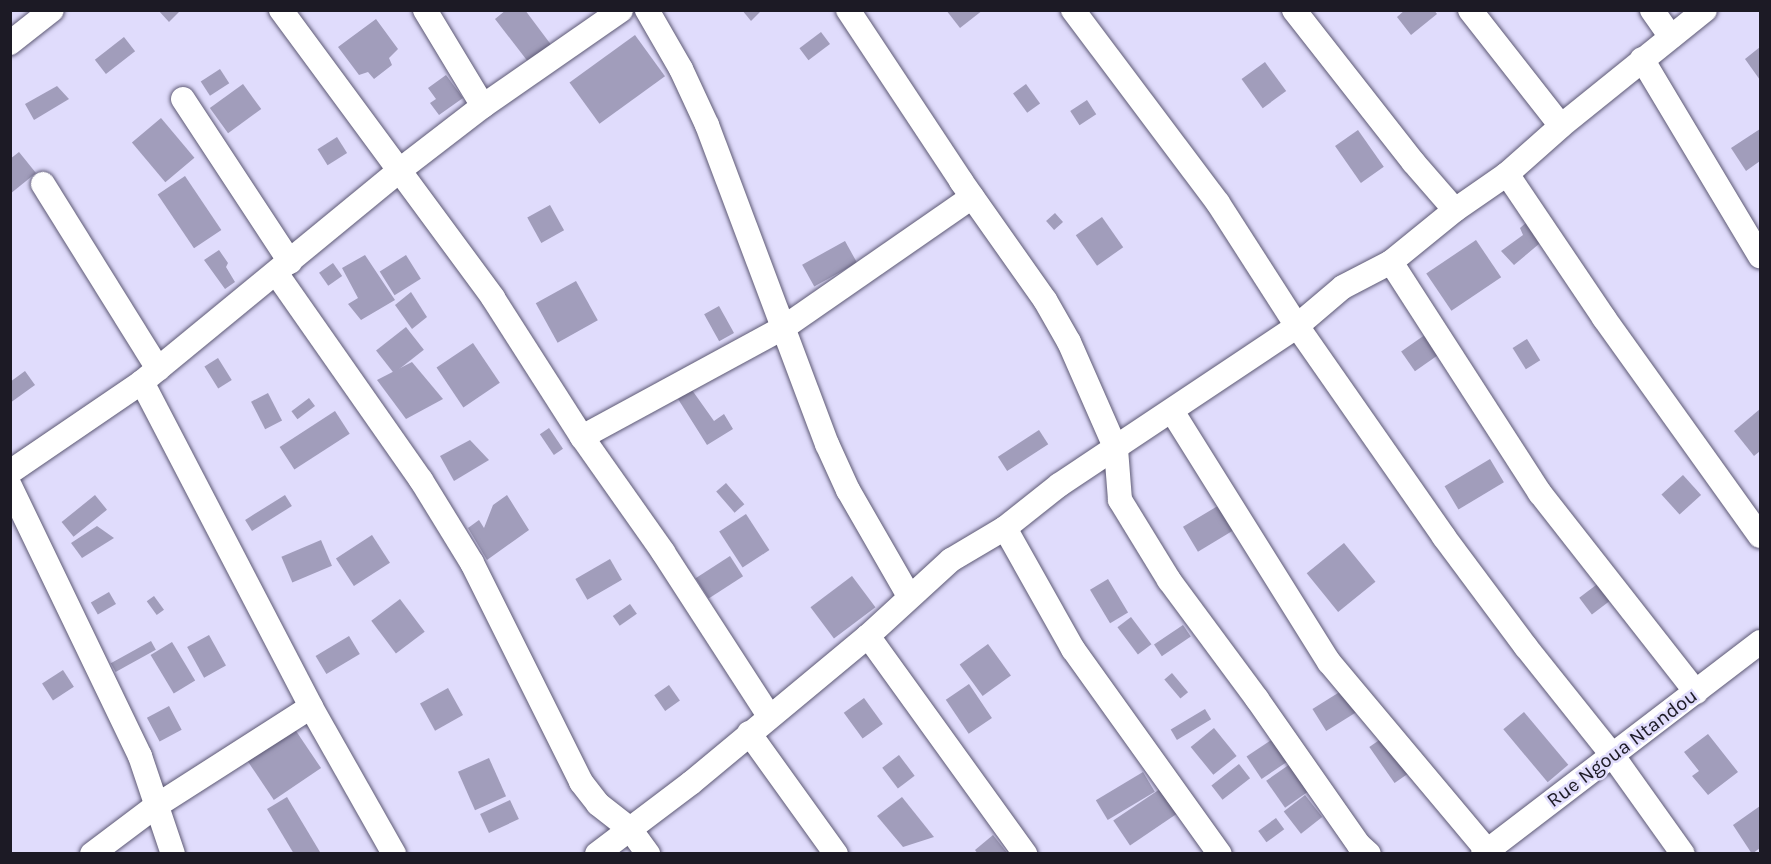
<!DOCTYPE html>
<style>
body{margin:0}
#map{position:relative;width:1771px;height:864px;overflow:hidden;background:#e0dcfc;font-family:Karla,sans-serif}
div>[style]{position:absolute}
[style*='--x']{left:calc(var(--x)*1px);top:calc(var(--y)*1px);width:calc(var(--w)*1px);rotate:calc(var(--a)*1deg)}
.building>*{inset:0;background:#a19dbb;transform-origin:0 0}
.roads{filter:drop-shadow(0 0 2px #5d5974) drop-shadow(0 0 2px #5d5974)}
.minor>*{height:24px;margin:-12px;padding:0 12px;transform-origin:12px;border-radius:12px;background:#fff}
span{translate:-50% -50%;white-space:nowrap;text-align:center;line-height:1.15;-webkit-text-stroke:5px #e0dcfc;paint-order:stroke}
.street-label{font-size:20px;color:#1c1a25}
.frame{position:absolute;inset:0;border:12px solid #1c1a25;pointer-events:none}
</style>
<div id="map">
<div class="building">
<div style="clip-path:polygon(158px 10px,181px 10px,169px 22px)"></div>
<div style="clip-path:polygon(506px 10px,525px 10px,552px 46px,529px 63px,495px 19px)"></div>
<div style="clip-path:polygon(742px 10px,762px 10px,751px 21px)"></div>
<div style="clip-path:polygon(946px 10px,983px 10px,960px 28px)"></div>
<div style="clip-path:polygon(1405px 10px,1434px 10px,1437px 14px,1411px 35px,1397px 17px)"></div>
<div style="clip-path:polygon(376px 19px,398px 49px,389px 58px,392px 65px,374px 79px,368px 72px,359px 75px,338px 47px)"></div>
<div style="left:821px;top:32px;width:15px;height:27px;rotate:53deg"></div>
<div style="left:635px;top:35px;width:51px;height:81px;rotate:54deg"></div>
<div style="left:124px;top:37px;width:18px;height:37px;rotate:52deg"></div>
<div style="clip-path:polygon(1760px 47px,1760px 80px,1745px 59px)"></div>
<div style="left:1265px;top:62px;width:36px;height:29px;rotate:54deg"></div>
<div style="left:220px;top:69px;width:17px;height:23px;rotate:57deg"></div>
<div style="clip-path:polygon(446px 75px,463px 98px,439px 115px,430px 103px,436px 99px,428px 88px)"></div>
<div style="left:243px;top:84px;width:31px;height:41px;rotate:54deg"></div>
<div style="left:1026px;top:84px;width:24px;height:16px;rotate:54deg"></div>
<div style="clip-path:polygon(57px 86px,69px 99px,34px 120px,25px 104px)"></div>
<div style="left:1087px;top:100px;width:17px;height:20px;rotate:57deg"></div>
<div style="left:161px;top:118px;width:52px;height:38px;rotate:50deg"></div>
<div style="clip-path:polygon(1760px 129px,1760px 161px,1746px 171px,1731px 148px)"></div>
<div style="left:1358px;top:130px;width:45px;height:28px;rotate:55deg"></div>
<div style="left:337px;top:137px;width:19px;height:23px;rotate:58deg"></div>
<div style="clip-path:polygon(19px 152px,36px 173px,10px 194px,10px 159px)"></div>
<div style="left:185px;top:176px;width:65px;height:33px;rotate:56deg"></div>
<div style="left:550px;top:205px;width:29px;height:26px;rotate:61deg"></div>
<div style="clip-path:polygon(1542px 209px,1558px 228px,1514px 265px,1501px 251px,1523px 235px,1520px 228px)"></div>
<div style="left:1055px;top:213px;width:12px;height:12px;rotate:48deg"></div>
<div style="left:1102px;top:217px;width:37px;height:32px;rotate:55deg"></div>
<div style="left:1476px;top:240px;width:45px;height:60px;rotate:56deg"></div>
<div style="left:845px;top:241px;width:25px;height:49px;rotate:61deg"></div>
<div style="clip-path:polygon(219px 250px,228px 263px,226px 267px,235px 282px,225px 289px,204px 260px)"></div>
<div style="clip-path:polygon(365px 255px,395px 300px,361px 320px,348px 304px,358px 298px,342px 268px)"></div>
<div style="left:406px;top:255px;width:28px;height:31px;rotate:58deg"></div>
<div style="left:333px;top:263px;width:16px;height:17px;rotate:55deg"></div>
<div style="left:576px;top:281px;width:45px;height:46px;rotate:61deg"></div>
<div style="clip-path:polygon(411px 292px,427px 317px,412px 329px,395px 305px)"></div>
<div style="left:719px;top:306px;width:31px;height:17px;rotate:61deg"></div>
<div style="left:406px;top:327px;width:29px;height:38px;rotate:52deg"></div>
<div style="left:1429px;top:332px;width:24px;height:34px;rotate:55deg"></div>
<div style="left:1527px;top:339px;width:25px;height:17px;rotate:58deg"></div>
<div style="left:473px;top:343px;width:48px;height:44px;rotate:56deg"></div>
<div style="left:218px;top:358px;width:26px;height:16px;rotate:58deg"></div>
<div style="clip-path:polygon(412px 362px,443px 399px,406px 419px,377px 380px)"></div>
<div style="clip-path:polygon(25px 371px,35px 385px,10px 403px,10px 382px)"></div>
<div style="clip-path:polygon(692px 390px,714px 421px,724px 414px,733px 429px,707px 445px,678px 399px)"></div>
<div style="left:268px;top:393px;width:31px;height:19px;rotate:63deg"></div>
<div style="left:309px;top:398px;width:10px;height:22px;rotate:53deg"></div>
<div style="clip-path:polygon(1760px 409px,1760px 451px,1754px 456px,1734px 431px)"></div>
<div style="left:335px;top:411px;width:27px;height:66px;rotate:57deg"></div>
<div style="left:549px;top:428px;width:25px;height:11px;rotate:56deg"></div>
<div style="left:1039px;top:430px;width:17px;height:49px;rotate:57deg"></div>
<div style="clip-path:polygon(470px 440px,489px 460px,454px 481px,440px 456px)"></div>
<div style="left:1490px;top:459px;width:27px;height:53px;rotate:59deg"></div>
<div style="left:1683px;top:475px;width:27px;height:29px;rotate:48deg"></div>
<div style="left:726px;top:483px;width:28px;height:13px;rotate:49deg"></div>
<div style="left:95px;top:495px;width:19px;height:43px;rotate:51deg"></div>
<div style="left:285px;top:495px;width:13px;height:47px;rotate:58deg"></div>
<div style="clip-path:polygon(507px 495px,529px 530px,487px 560px,468px 528px,479px 520px,484px 528px,493px 505px)"></div>
<div style="left:1231px;top:498px;width:29px;height:56px;rotate:59deg"></div>
<div style="left:746px;top:514px;width:43px;height:32px;rotate:57deg"></div>
<div style="clip-path:polygon(97px 526px,114px 538px,82px 558px,71px 543px)"></div>
<div style="left:372px;top:535px;width:33px;height:43px;rotate:57deg"></div>
<div style="left:321px;top:540px;width:28px;height:43px;rotate:67deg"></div>
<div style="left:1344px;top:543px;width:50px;height:48px;rotate:51deg"></div>
<div style="left:730px;top:556px;width:24px;height:41px;rotate:57deg"></div>
<div style="left:610px;top:559px;width:24px;height:40px;rotate:60deg"></div>
<div style="left:852px;top:576px;width:39px;height:52px;rotate:53deg"></div>
<div style="left:1108px;top:579px;width:39px;height:21px;rotate:59deg"></div>
<div style="left:1604px;top:579px;width:21px;height:31px;rotate:53deg"></div>
<div style="left:109px;top:592px;width:14px;height:21px;rotate:60deg"></div>
<div style="left:154px;top:596px;width:17px;height:9px;rotate:54deg"></div>
<div style="left:400px;top:599px;width:41px;height:36px;rotate:53deg"></div>
<div style="left:630px;top:604px;width:12px;height:21px;rotate:55deg"></div>
<div style="left:1131px;top:617px;width:34px;height:17px;rotate:53deg"></div>
<div style="left:1183px;top:625px;width:14px;height:35px;rotate:56deg"></div>
<div style="left:209px;top:635px;width:35px;height:25px;rotate:61deg"></div>
<div style="left:349px;top:636px;width:21px;height:39px;rotate:59deg"></div>
<div style="left:151px;top:641px;width:10px;height:46px;rotate:61deg"></div>
<div style="left:172px;top:642px;width:45px;height:25px;rotate:59deg"></div>
<div style="left:988px;top:644px;width:39px;height:35px;rotate:54deg"></div>
<div style="left:63px;top:670px;width:20px;height:25px;rotate:57deg"></div>
<div style="left:1172px;top:673px;width:25px;height:10px;rotate:50deg"></div>
<div style="left:1354px;top:683px;width:26px;height:49px;rotate:58deg"></div>
<div style="left:969px;top:684px;width:41px;height:28px;rotate:56deg"></div>
<div style="left:669px;top:685px;width:19px;height:18px;rotate:55deg"></div>
<div style="left:448px;top:688px;width:31px;height:32px;rotate:61deg"></div>
<div style="left:864px;top:698px;width:32px;height:25px;rotate:54deg"></div>
<div style="left:169px;top:706px;width:27px;height:25px;rotate:62deg"></div>
<div style="left:1205px;top:709px;width:12px;height:40px;rotate:59deg"></div>
<div style="left:1524px;top:712px;width:69px;height:27px;rotate:50deg"></div>
<div style="left:292px;top:725px;width:52px;height:57px;rotate:56deg"></div>
<div style="left:1398px;top:727px;width:44px;height:35px;rotate:55deg"></div>
<div style="left:1214px;top:728px;width:36px;height:30px;rotate:51deg"></div>
<div style="left:1283px;top:732px;width:27px;height:44px;rotate:56deg"></div>
<div style="clip-path:polygon(1708px 734px,1738px 772px,1708px 795px,1692px 776px,1699px 771px,1684px 752px)"></div>
<div style="left:899px;top:755px;width:26px;height:21px;rotate:53deg"></div>
<div style="left:1303px;top:755px;width:33px;height:45px;rotate:55deg"></div>
<div style="left:489px;top:758px;width:42px;height:34px;rotate:66deg"></div>
<div style="left:1239px;top:764px;width:18px;height:35px;rotate:52deg"></div>
<div style="left:1143px;top:772px;width:23px;height:55px;rotate:59deg"></div>
<div style="left:1163px;top:787px;width:30px;height:60px;rotate:56deg"></div>
<div style="left:1305px;top:795px;width:28px;height:27px;rotate:52deg"></div>
<div style="clip-path:polygon(287px 797px,320px 852px,318px 854px,294px 854px,267px 809px)"></div>
<div style="clip-path:polygon(902px 797px,934px 837px,903px 847px,877px 816px)"></div>
<div style="left:510px;top:800px;width:21px;height:33px;rotate:65deg"></div>
<div style="clip-path:polygon(1760px 806px,1760px 848px,1752px 854px,1733px 825px)"></div>
<div style="left:1276px;top:818px;width:14px;height:22px;rotate:54deg"></div>
<div style="clip-path:polygon(993px 835px,1008px 854px,978px 854px,975px 850px)"></div>
</div>
<div class="roads">
<div class="minor">
<div style="--x:281;--y:10;--w:358;--a:53.6"></div>
<div style="--x:493;--y:298;--w:165;--a:57.4"></div>
<div style="--x:582;--y:437;--w:141;--a:54.8"></div>
<div style="--x:663;--y:552;--w:195;--a:57.1"></div>
<div style="--x:425;--y:10;--w:112;--a:58.9"></div>
<div style="--x:647;--y:10;--w:68;--a:60"></div>
<div style="--x:681;--y:69;--w:62;--a:65.1"></div>
<div style="--x:707;--y:125;--w:341;--a:69.4"></div>
<div style="--x:827;--y:444;--w:51;--a:65.5"></div>
<div style="--x:848;--y:490;--w:122;--a:60.1"></div>
<div style="--x:848;--y:10;--w:205;--a:56.5"></div>
<div style="--x:961;--y:181;--w:146;--a:54.8"></div>
<div style="--x:1045;--y:300;--w:48;--a:60.3"></div>
<div style="--x:1069;--y:342;--w:117;--a:66.3"></div>
<div style="--x:1116;--y:449;--w:51;--a:85.5"></div>
<div style="--x:1120;--y:500;--w:94;--a:58.5"></div>
<div style="--x:1169;--y:580;--w:148;--a:53.5"></div>
<div style="--x:1257;--y:699;--w:178;--a:55.1"></div>
<div style="--x:1359;--y:845;--w:13;--a:42"></div>
<div style="--x:1073;--y:10;--w:241;--a:53.1"></div>
<div style="--x:1218;--y:203;--w:146;--a:57.3"></div>
<div style="--x:1297;--y:326;--w:257;--a:55.1"></div>
<div style="--x:1444;--y:537;--w:137;--a:53.3"></div>
<div style="--x:1526;--y:647;--w:139;--a:51.4"></div>
<div style="--x:1613;--y:756;--w:120;--a:54.5"></div>
<div style="--x:1294;--y:10;--w:194;--a:51.9"></div>
<div style="--x:1414;--y:163;--w:62;--a:48.9"></div>
<div style="--x:1470;--y:10;--w:147;--a:51.9"></div>
<div style="--x:1652;--y:10;--w:33;--a:55"></div>
<div style="--x:10;--y:43;--w:53;--a:-38.2"></div>
<div style="--x:1642;--y:59;--w:230;--a:59.1"></div>
<div style="--x:183;--y:99;--w:195;--a:56.7"></div>
<div style="--x:1507;--y:174;--w:174;--a:56"></div>
<div style="--x:1604;--y:318;--w:268;--a:54.4"></div>
<div style="--x:43;--y:184;--w:218;--a:58.1"></div>
<div style="--x:1391;--y:262;--w:275;--a:57.2"></div>
<div style="--x:1540;--y:493;--w:253;--a:51.9"></div>
<div style="--x:276;--y:273;--w:253;--a:55"></div>
<div style="--x:421;--y:480;--w:97;--a:58.4"></div>
<div style="--x:472;--y:563;--w:245;--a:63.5"></div>
<div style="--x:581;--y:782;--w:28;--a:52"></div>
<div style="--x:598;--y:804;--w:41;--a:38"></div>
<div style="--x:630;--y:829;--w:31;--a:54"></div>
<div style="--x:142;--y:382;--w:366;--a:62.5"></div>
<div style="--x:311;--y:707;--w:169;--a:60.5"></div>
<div style="--x:1172;--y:411;--w:296;--a:58"></div>
<div style="--x:1329;--y:662;--w:246;--a:50"></div>
<div style="--x:582;--y:437;--w:229;--a:-28.5"></div>
<div style="--x:783;--y:328;--w:230;--a:-34.7"></div>
<div style="--x:10;--y:472;--w:160;--a:-34.3"></div>
<div style="--x:142;--y:382;--w:334;--a:-39.4"></div>
<div style="--x:400;--y:170;--w:105;--a:-37.6"></div>
<div style="--x:483;--y:106;--w:168;--a:-34.8"></div>
<div style="--x:10;--y:486;--w:300;--a:64.3"></div>
<div style="--x:140;--y:756;--w:103;--a:71.4"></div>
<div style="--x:1005;--y:528;--w:139;--a:60.7"></div>
<div style="--x:1073;--y:649;--w:252;--a:54.4"></div>
<div style="--x:868;--y:636;--w:269;--a:54.2"></div>
<div style="--x:749;--y:733;--w:149;--a:54.3"></div>
<div style="--x:92;--y:854;--w:80;--a:-36.9"></div>
<div style="--x:156;--y:806;--w:184;--a:-32.6"></div>
<div style="--x:597;--y:854;--w:118;--a:-37.1"></div>
<div style="--x:691;--y:783;--w:230;--a:-39.7"></div>
<div style="--x:868;--y:636;--w:113;--a:-42.5"></div>
<div style="--x:951;--y:560;--w:63;--a:-30.7"></div>
<div style="--x:1005;--y:528;--w:69;--a:-38.5"></div>
<div style="--x:1059;--y:485;--w:286;--a:-33.7"></div>
<div style="--x:1297;--y:326;--w:60;--a:-40.3"></div>
<div style="--x:1343;--y:287;--w:54;--a:-27.5"></div>
<div style="--x:1391;--y:262;--w:82;--a:-39.1"></div>
<div style="--x:1455;--y:210;--w:63;--a:-34.7"></div>
<div style="--x:1507;--y:174;--w:72;--a:-41.6"></div>
<div style="--x:1561;--y:126;--w:185;--a:-38.9"></div>
<div style="--x:1483;--y:854;--w:349;--a:-37.4"></div>
</div>
</div>
<div class="street-label">
<span style="left:1622px;top:748px;rotate:-37deg">Rue Ngoua Ntandou</span>
</div>
<div class="frame"></div>
</div>
